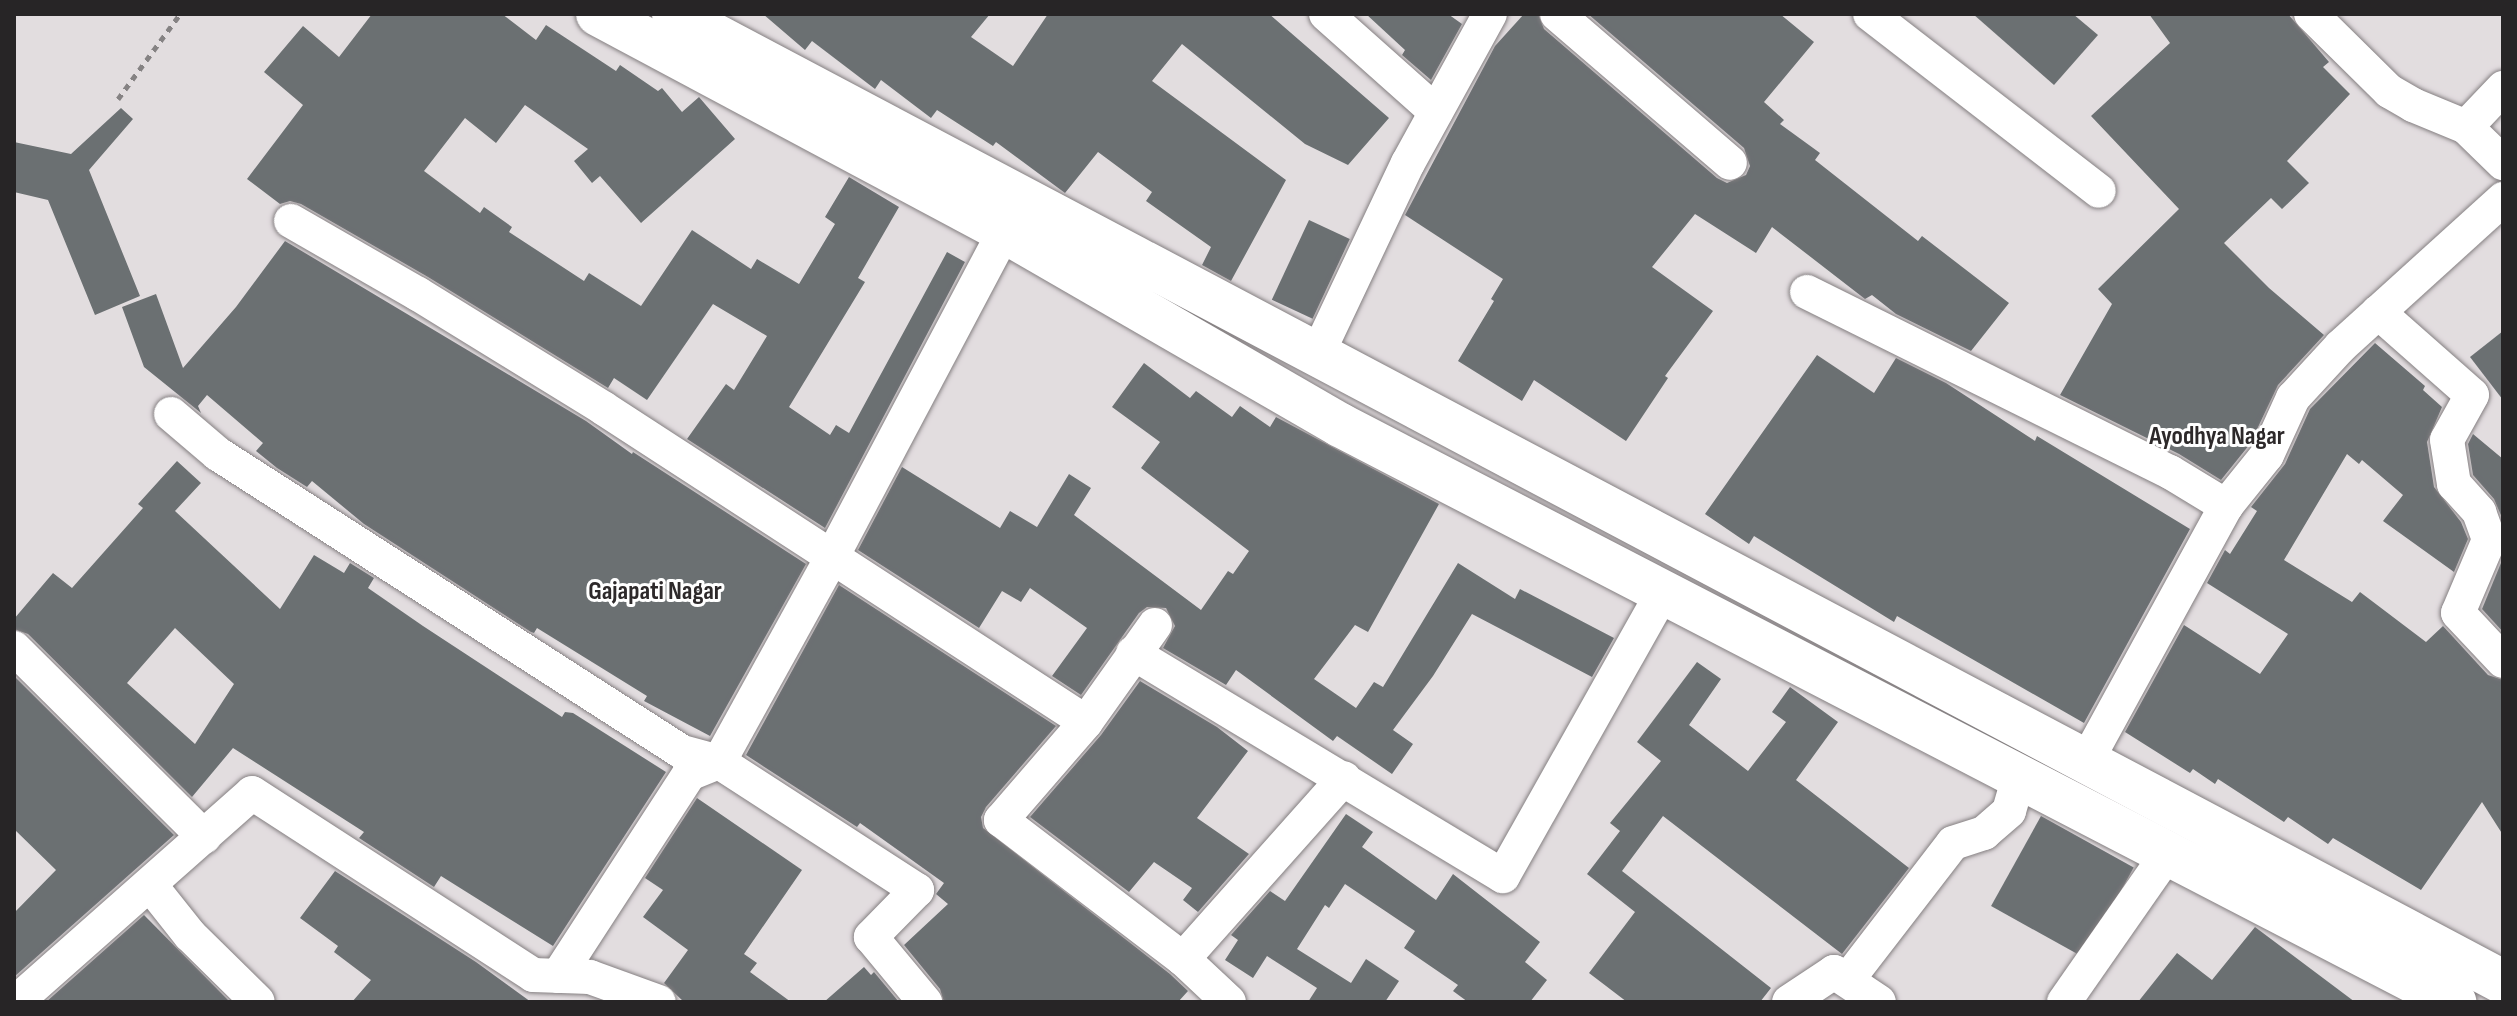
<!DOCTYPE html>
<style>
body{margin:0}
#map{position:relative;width:2517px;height:1016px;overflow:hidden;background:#e2dddf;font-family:"Sofia Sans Condensed",sans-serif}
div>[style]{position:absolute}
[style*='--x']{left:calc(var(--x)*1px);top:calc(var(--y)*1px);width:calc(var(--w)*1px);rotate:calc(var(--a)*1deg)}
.building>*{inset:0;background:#6b7072;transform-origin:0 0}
.path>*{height:5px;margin-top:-2.5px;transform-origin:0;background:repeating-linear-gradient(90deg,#858283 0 6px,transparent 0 12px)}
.roads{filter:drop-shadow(0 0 2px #847f81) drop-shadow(0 0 2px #847f81)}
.minor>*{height:34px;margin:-17px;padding:0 17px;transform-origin:17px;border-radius:17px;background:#fff}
.trunk>*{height:44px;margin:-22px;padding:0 22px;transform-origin:22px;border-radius:22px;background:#fff}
span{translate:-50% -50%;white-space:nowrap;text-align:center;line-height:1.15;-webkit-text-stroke:6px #fff;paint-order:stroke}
.neighbourhood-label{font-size:26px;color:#2d292a;font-weight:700}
.frame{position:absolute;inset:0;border:16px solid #272526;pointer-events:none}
</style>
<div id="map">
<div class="building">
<div style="clip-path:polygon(372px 14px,502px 14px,536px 40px,546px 25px,616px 71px,620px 65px,658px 91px,662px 88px,682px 112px,699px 97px,735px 139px,641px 223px,600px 176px,592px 183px,574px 161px,588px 149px,525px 105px,496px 143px,465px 118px,424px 171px,480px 213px,484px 207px,512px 227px,509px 232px,584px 281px,589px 273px,641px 306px,692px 230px,751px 269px,757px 259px,799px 284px,835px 224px,825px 217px,849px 177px,899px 207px,858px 278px,865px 282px,789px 407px,830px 435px,836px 425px,849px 433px,947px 252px,965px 262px,825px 528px,687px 439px,726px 384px,734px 390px,767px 336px,713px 304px,647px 400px,614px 378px,608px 388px,428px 277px,301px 204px,290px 201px,280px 204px,247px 179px,303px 105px,264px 72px,303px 26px,339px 57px)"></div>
<div style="clip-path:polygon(763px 14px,990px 14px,971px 37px,1013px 66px,1048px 14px,1269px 14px,1389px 118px,1348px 165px,1305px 144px,1182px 44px,1152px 81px,1286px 180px,1231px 281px,1202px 265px,1211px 247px,1146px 201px,1152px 192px,1098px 152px,1065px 193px,996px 142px,993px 146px,937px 110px,931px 118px,881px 80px,875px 89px,812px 41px,805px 50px)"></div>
<div style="clip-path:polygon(1366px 14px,1448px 14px,1462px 24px,1431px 80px,1402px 55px,1405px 50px)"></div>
<div style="clip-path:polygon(1524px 14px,1538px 14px,1544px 29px,1717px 178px,1727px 183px,1746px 175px,1750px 166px,1744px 148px,1588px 14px,1780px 14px,1814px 42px,1764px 102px,1784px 120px,1780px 124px,1820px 153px,1815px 160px,1918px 241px,1922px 236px,2009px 303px,1971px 351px,1896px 314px,1872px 295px,1865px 299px,1772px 227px,1756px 253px,1695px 214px,1652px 267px,1713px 311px,1665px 376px,1668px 378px,1626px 441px,1534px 380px,1522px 401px,1458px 361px,1494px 301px,1491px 299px,1503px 279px,1405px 215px,1495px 46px)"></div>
<div style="clip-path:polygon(1973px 14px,2073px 14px,2098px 35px,2054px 85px)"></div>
<div style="clip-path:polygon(2149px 14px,2288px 14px,2329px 62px,2323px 67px,2350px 94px,2287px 161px,2309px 183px,2282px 209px,2271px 198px,2224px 243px,2269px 288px,2324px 335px,2278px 385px,2250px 444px,2221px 480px,2179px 454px,2060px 395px,2112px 304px,2098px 289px,2179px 209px,2091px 116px,2170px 43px)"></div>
<div style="clip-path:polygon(121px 108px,133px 119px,89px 170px,140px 296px,95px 315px,48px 200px,14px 192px,14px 142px,71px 154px)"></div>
<div style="left:1309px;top:220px;width:45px;height:88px;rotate:25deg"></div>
<div style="clip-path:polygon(285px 241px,586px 421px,632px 454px,633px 452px,806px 564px,710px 736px,644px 701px,647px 696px,537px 628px,534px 633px,531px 632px,364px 524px,312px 481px,307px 487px,277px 468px,256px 451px,263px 443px,207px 395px,198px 406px,201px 413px,144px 367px,122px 307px,156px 294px,183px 368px,236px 307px)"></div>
<div style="clip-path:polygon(2503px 331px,2503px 400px,2470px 357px)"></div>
<div style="clip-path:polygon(2375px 343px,2425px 386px,2423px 390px,2442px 407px,2427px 442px,2434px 487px,2461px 522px,2468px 539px,2454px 572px,2383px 521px,2403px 495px,2362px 460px,2359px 464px,2347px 454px,2284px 560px,2352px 602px,2360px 592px,2426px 642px,2443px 626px,2488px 675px,2503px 680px,2503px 835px,2482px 802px,2421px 890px,2333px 838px,2328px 844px,2288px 817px,2284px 822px,2218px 779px,2215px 784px,2193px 769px,2190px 773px,2125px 732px,2184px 625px,2260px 674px,2288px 634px,2207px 583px,2225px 550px,2230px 554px,2257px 511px,2251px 507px,2285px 464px,2310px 409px)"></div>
<div style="clip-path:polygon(1817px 355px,1874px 393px,1896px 358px,1946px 383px,2035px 441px,2037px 436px,2190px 529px,2084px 723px,1897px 616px,1894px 622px,1754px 536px,1749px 544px,1705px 514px)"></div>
<div style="clip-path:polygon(1144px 363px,1190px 398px,1196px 391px,1232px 417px,1240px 406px,1270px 427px,1276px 417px,1439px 504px,1368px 632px,1355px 625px,1314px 679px,1356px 708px,1374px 682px,1383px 687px,1458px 563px,1515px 599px,1520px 589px,1614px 638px,1592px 677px,1472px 614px,1433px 676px,1393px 730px,1413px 744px,1392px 774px,1337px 736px,1333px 741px,1236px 670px,1226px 685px,1163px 648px,1175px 626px,1166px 608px,1147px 607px,1139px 613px,1081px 695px,1052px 676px,1087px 628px,1030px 588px,1021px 602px,1002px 591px,979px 628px,858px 550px,902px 467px,1000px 528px,1010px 511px,1037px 527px,1069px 474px,1091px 488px,1074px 515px,1201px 610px,1228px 571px,1233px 574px,1249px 551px,1141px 468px,1160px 442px,1112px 407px)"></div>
<div style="clip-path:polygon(2473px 434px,2503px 459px,2503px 520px,2494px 499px,2473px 475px,2468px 444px)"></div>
<div style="clip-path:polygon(evenodd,177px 461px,201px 483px,175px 511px,280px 609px,314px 555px,344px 573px,350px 563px,374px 578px,368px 588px,423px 626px,562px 717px,565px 712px,573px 713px,666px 772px,553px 946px,441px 876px,434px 887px,359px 838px,364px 832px,233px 748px,192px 797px,28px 634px,14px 629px,14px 619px,53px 573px,72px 588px,143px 508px,138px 504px,177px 461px,175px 628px,234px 684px,195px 744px,127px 683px,175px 628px)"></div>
<div style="clip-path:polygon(2503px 558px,2503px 632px,2482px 609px)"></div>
<div style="clip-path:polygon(839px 585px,1056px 726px,986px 807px,981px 817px,983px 828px,1170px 974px,1188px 991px,1178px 1002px,944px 1002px,940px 989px,904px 945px,948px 904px,936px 894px,944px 883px,860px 823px,857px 827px,746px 755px)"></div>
<div style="clip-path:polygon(1697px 662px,1721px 679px,1689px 725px,1748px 771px,1786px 722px,1772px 712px,1790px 687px,1838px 722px,1796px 780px,1909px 868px,1842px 954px,1663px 816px,1622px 871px,1771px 988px,1760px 1002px,1627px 1002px,1589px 973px,1635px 912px,1587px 874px,1620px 831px,1610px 823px,1661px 761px,1637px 742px)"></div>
<div style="clip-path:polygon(14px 676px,174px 835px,14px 977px,14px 913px,56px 870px,14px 829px)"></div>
<div style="clip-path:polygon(1140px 681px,1217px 727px,1248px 751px,1197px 818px,1249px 854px,1198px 912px,1183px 900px,1192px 888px,1154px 862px,1129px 892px,1030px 817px,1101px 735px)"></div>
<div style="clip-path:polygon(697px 798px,802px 870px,744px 954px,757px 963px,750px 972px,791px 1002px,684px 1002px,664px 983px,688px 950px,643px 917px,663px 890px,645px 878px)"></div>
<div style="clip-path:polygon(1346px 814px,1373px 832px,1362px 847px,1436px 900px,1453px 874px,1540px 942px,1525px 962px,1547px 980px,1530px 1002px,1468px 1002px,1453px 991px,1458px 985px,1404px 948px,1415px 931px,1345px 884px,1329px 908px,1325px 905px,1297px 949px,1351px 983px,1366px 959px,1399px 981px,1385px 1002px,1308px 1002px,1317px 988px,1267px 956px,1253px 978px,1225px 960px,1238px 940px,1231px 935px,1270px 891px,1285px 901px)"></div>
<div style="left:2041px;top:816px;width:106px;height:103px;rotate:29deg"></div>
<div style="clip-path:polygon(335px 871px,476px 962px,531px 1002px,352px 1002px,371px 980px,334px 952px,338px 946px,300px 918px)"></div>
<div style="clip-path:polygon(144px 915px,230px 1002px,46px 1002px)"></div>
<div style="clip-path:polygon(2255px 927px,2355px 1002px,2138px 1002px,2177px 953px,2212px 980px)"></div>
<div style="clip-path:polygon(864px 967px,871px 975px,874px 972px,899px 1002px,824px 1002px)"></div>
</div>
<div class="path">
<div style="--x:118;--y:99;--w:105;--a:-53.9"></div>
</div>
<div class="roads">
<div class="minor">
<div style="--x:1326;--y:14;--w:147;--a:41.7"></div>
<div style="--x:1557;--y:14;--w:228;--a:40.7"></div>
<div style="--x:1870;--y:14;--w:289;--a:37.7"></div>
<div style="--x:2311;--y:14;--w:110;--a:44.6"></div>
<div style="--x:2389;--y:91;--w:28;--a:30"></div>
<div style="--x:2413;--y:105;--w:57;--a:22.5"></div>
<div style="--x:2466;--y:127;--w:52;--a:44.2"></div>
<div style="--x:2466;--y:127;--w:54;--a:-46.5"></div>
<div style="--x:291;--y:221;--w:146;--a:29.9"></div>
<div style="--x:418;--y:294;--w:217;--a:31.6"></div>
<div style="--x:603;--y:408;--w:576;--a:33.03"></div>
<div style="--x:1086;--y:722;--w:119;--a:-54.6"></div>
<div style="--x:1807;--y:292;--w:405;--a:26.4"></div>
<div style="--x:2170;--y:472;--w:66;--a:31.3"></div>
<div style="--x:2378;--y:312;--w:125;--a:41.4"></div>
<div style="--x:2472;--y:395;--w:51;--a:119.1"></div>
<div style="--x:2447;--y:440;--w:45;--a:81"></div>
<div style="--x:2454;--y:484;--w:38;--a:48"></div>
<div style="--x:2479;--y:512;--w:30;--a:70"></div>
<div style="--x:2489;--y:540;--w:79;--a:113"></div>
<div style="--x:2458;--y:613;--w:66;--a:46.8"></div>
<div style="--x:1318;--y:353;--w:210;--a:-64.7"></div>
<div style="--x:1408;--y:163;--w:170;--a:-61.2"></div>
<div style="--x:171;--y:414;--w:62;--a:40.4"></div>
<div style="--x:218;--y:454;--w:551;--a:32.71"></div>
<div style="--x:682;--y:752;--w:38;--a:15"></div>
<div style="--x:719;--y:762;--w:236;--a:32.9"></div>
<div style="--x:917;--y:890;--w:66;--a:134.4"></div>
<div style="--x:871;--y:937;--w:85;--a:50.3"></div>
<div style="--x:14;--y:648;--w:268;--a:44.8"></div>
<div style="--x:1133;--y:653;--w:432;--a:31.1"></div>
<div style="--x:1503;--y:876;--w:326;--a:-60.6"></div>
<div style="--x:1086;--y:722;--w:130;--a:130.9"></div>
<div style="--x:1001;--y:820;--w:229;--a:37.4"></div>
<div style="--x:2086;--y:762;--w:292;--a:-61.3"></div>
<div style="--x:2226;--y:506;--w:65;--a:-51.2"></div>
<div style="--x:2267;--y:455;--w:63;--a:-65.5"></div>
<div style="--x:2293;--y:398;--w:71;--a:-47.3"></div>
<div style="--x:2341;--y:346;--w:219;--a:-42.2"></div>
<div style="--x:151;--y:886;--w:63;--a:51.5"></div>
<div style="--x:190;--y:935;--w:95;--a:44.6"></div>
<div style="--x:558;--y:976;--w:241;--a:-57"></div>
<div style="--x:689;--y:774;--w:32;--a:-22"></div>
<div style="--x:719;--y:762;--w:234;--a:-61.1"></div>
<div style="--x:832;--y:557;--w:394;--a:-62.1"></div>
<div style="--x:1849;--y:978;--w:170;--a:-52.4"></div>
<div style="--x:1953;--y:843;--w:33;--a:-18"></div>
<div style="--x:1984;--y:833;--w:33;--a:-41"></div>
<div style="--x:2009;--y:811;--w:36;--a:-74"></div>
<div style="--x:16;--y:1002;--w:315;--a:-41.5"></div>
<div style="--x:252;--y:793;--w:335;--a:32.9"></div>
<div style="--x:533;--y:975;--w:57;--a:2"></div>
<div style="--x:590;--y:977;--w:73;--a:19.9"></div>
<div style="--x:1229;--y:1002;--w:63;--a:-136.9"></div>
<div style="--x:1183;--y:959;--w:242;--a:-48.3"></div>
<div style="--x:1789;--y:1002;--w:54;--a:-33.7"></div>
<div style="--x:1834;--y:972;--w:54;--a:33.7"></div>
<div style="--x:2064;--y:1002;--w:182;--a:-55.1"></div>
</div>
<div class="trunk">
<div style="--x:598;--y:14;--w:460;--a:28.1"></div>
<div style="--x:1004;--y:231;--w:388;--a:30"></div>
<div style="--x:1340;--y:425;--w:1255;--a:27.38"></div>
<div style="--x:674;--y:14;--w:2069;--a:27.89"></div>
</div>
</div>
<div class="neighbourhood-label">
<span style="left:2217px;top:437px">Ayodhya Nagar</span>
<span style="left:655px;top:592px">Gajapati Nagar</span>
</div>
<div class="frame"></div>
</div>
